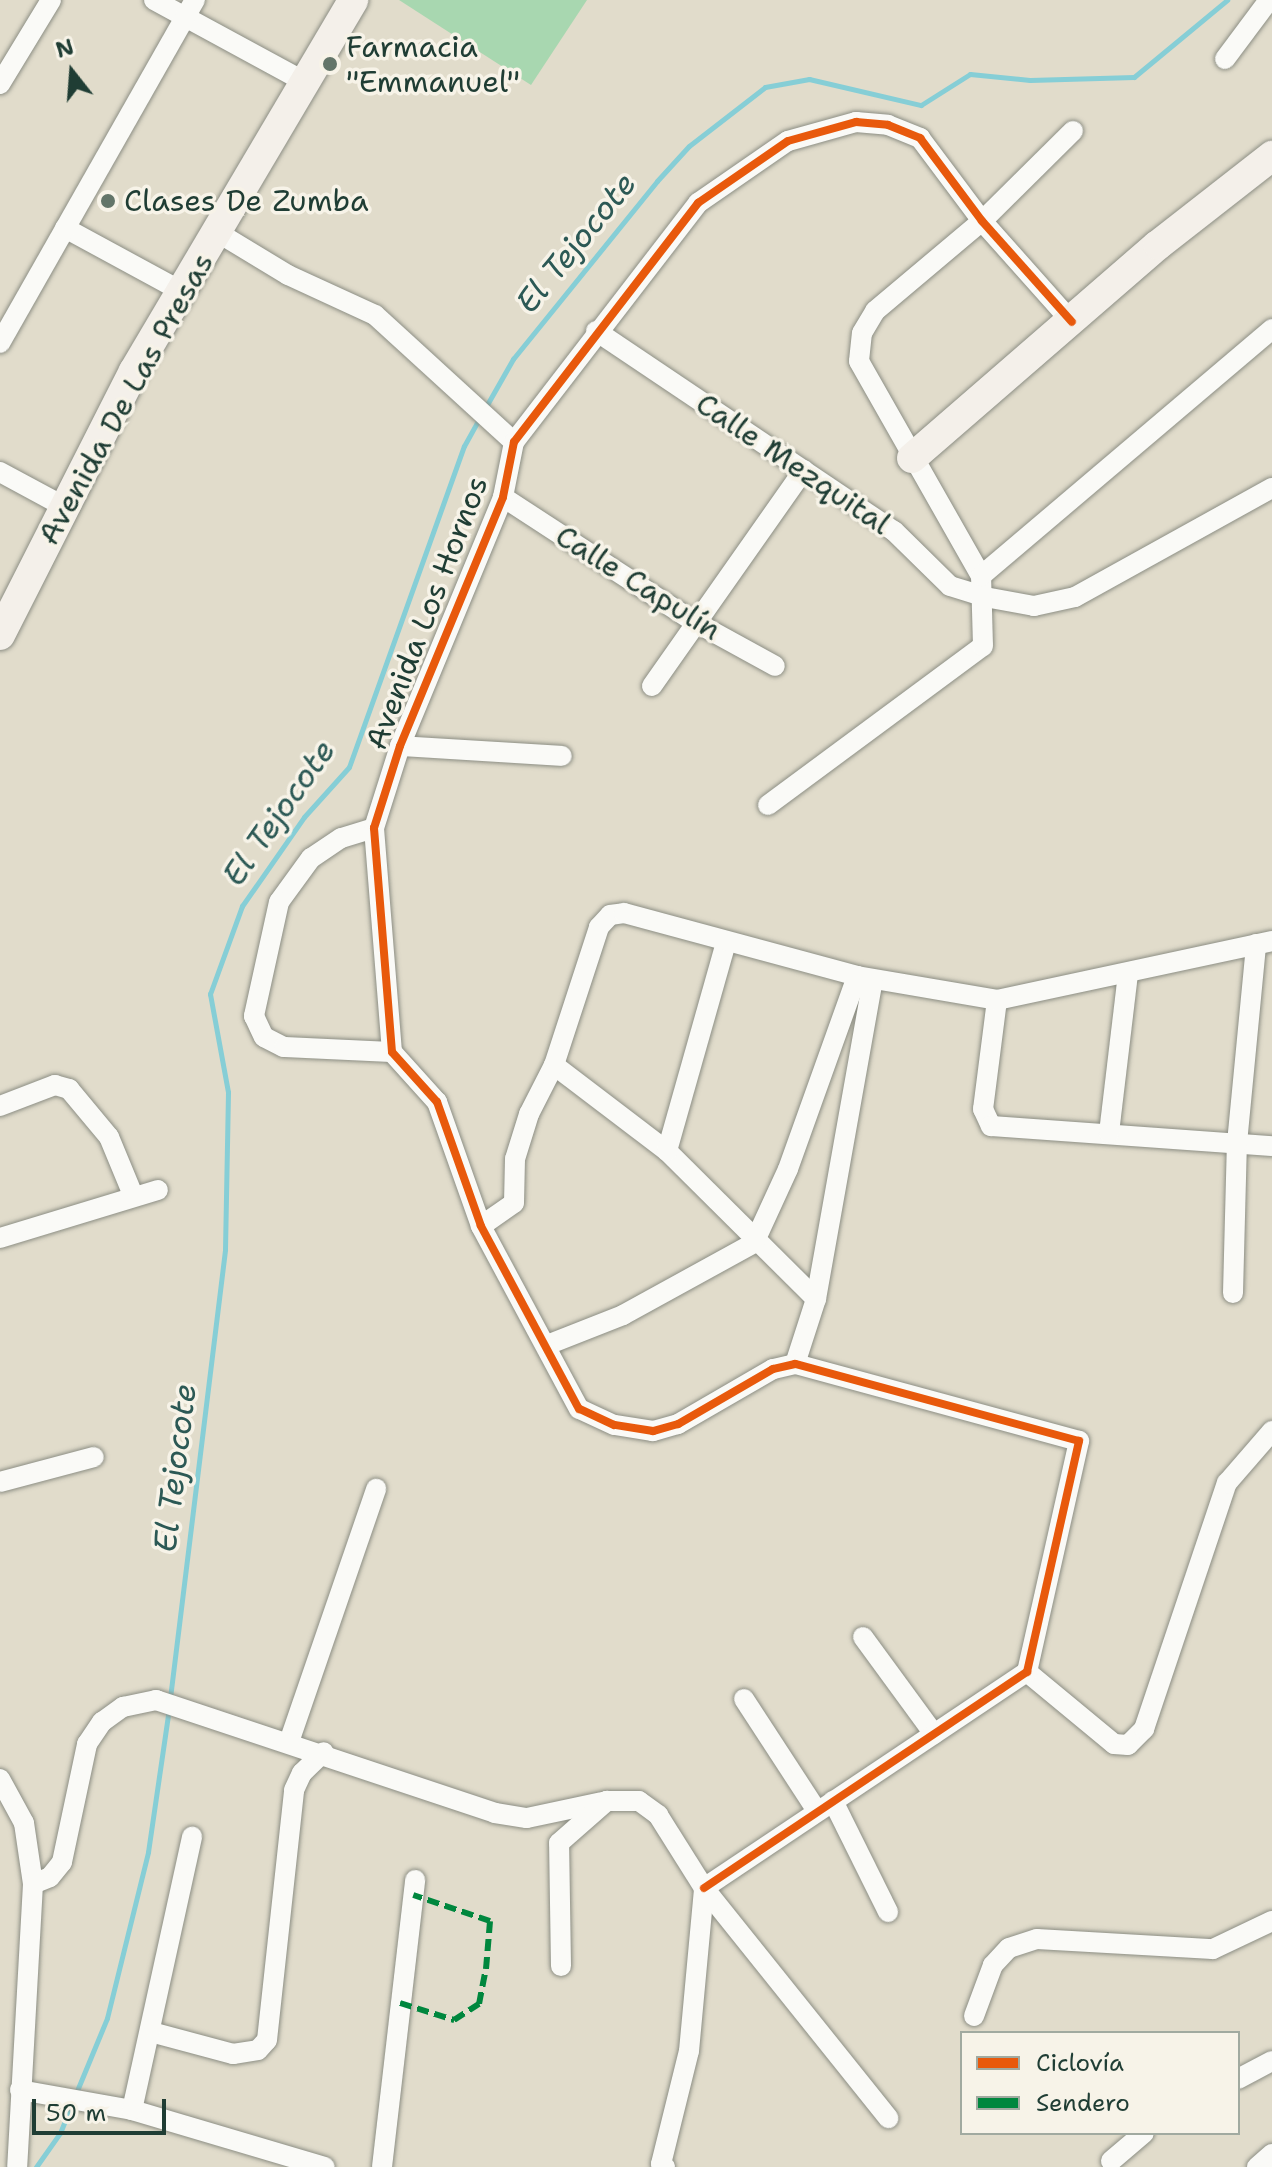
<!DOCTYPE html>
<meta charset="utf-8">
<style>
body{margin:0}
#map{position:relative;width:1272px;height:2167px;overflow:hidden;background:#e1dccb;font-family:"Shantell Sans",sans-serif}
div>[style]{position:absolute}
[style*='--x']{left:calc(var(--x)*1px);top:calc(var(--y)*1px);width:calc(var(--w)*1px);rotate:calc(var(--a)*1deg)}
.green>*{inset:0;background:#a8d7b0}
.stream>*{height:5px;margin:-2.5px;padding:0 2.5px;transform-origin:2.5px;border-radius:2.5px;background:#86ced6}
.roads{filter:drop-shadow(0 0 2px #8c8e84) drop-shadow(0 0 2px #8c8e84)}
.street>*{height:20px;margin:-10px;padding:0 10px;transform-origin:10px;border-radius:10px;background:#fafaf7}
.secondary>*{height:30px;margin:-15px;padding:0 15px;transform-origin:15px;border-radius:15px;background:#f4f0ea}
.quiet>*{height:6px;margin-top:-3px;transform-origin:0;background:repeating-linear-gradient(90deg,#00873e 0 12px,transparent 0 18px)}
.cycleway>*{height:8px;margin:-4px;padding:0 4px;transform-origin:4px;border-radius:4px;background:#e8590c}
.dots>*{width:22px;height:22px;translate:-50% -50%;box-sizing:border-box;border:4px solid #f7f3e8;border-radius:50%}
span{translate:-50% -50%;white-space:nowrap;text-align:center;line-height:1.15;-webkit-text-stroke:7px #f7f3e8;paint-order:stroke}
.poi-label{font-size:30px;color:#1f3d34}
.left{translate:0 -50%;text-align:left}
.street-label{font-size:30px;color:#1f3d34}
.water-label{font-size:32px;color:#2c5955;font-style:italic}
.legend{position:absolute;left:960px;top:2031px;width:280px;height:104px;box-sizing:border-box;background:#f7f3e8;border:2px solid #a1aaa0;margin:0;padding:10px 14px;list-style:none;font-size:24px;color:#1f3d34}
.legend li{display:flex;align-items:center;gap:16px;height:40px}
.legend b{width:40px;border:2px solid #a1aaa0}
.north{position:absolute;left:32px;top:32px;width:80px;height:80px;-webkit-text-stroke:6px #f7f3e8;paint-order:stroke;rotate:343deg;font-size:22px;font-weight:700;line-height:32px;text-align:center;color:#1f3d34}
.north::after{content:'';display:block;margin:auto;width:28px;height:36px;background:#1f3d34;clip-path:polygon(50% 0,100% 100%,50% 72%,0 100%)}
.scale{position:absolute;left:32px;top:2099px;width:134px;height:36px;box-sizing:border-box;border:4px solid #1f3d34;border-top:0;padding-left:10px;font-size:24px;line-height:28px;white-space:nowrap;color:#1f3d34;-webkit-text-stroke:6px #f7f3e8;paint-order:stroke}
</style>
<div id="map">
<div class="green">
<div style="clip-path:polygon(399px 0,587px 0,531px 85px)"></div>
</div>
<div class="stream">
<div style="--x:484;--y:410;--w:59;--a:-60.4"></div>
<div style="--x:513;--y:359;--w:229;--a:-51"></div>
<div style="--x:657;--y:181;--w:47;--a:-47.6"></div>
<div style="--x:689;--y:146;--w:96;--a:-37.8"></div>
<div style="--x:765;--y:87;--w:45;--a:-10.3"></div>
<div style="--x:809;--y:79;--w:115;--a:13.1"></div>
<div style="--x:921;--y:105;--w:58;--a:-32.3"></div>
<div style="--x:970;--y:74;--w:60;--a:5.7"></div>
<div style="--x:1030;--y:80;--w:104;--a:-1.7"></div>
<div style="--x:1134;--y:77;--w:121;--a:-39.6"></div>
<div style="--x:170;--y:1698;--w:452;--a:-83"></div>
<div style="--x:225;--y:1249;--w:157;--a:-88.9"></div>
<div style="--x:228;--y:1092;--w:100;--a:-100.4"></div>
<div style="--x:210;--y:994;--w:94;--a:-70"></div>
<div style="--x:242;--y:906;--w:108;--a:-55.1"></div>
<div style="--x:304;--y:817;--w:67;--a:-48"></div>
<div style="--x:349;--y:767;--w:341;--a:-70.3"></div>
<div style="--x:464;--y:446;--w:31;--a:-61"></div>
<div style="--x:76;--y:2093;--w:81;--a:-67.5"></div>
<div style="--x:107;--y:2018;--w:171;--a:-76.1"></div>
<div style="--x:148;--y:1852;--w:146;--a:-81.7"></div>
<div style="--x:36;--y:2167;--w:42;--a:-54.8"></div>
<div style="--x:60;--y:2133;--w:29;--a:-68"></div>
</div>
<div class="roads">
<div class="street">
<div style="--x:154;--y:0;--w:170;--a:28.5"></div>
<div style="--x:1225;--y:59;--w:74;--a:-53.3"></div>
<div style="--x:0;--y:84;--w:98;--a:-58.7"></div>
<div style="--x:65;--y:228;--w:132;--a:28.5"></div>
<div style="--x:217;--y:232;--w:83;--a:31.2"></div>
<div style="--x:288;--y:275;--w:96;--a:24.7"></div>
<div style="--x:375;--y:315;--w:188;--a:42.4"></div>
<div style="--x:596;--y:331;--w:359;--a:33.9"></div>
<div style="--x:894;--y:531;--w:78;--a:44.5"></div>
<div style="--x:950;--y:586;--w:37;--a:17"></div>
<div style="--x:985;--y:597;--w:50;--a:10.4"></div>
<div style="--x:1034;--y:606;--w:42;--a:-12.4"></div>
<div style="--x:1075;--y:597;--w:225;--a:-29"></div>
<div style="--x:0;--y:343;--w:395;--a:-60.4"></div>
<div style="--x:0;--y:472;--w:74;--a:28.3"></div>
<div style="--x:503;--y:497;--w:229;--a:33.1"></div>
<div style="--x:695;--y:622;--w:91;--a:28.8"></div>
<div style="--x:981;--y:576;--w:247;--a:-119.6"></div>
<div style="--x:859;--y:361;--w:28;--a:-84"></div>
<div style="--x:862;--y:333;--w:26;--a:-59"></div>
<div style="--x:875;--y:311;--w:140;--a:-40.1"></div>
<div style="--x:982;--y:221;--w:128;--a:-44.7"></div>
<div style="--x:652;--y:686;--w:264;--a:-54.9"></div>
<div style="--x:400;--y:746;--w:162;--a:3.5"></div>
<div style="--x:768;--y:805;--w:267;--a:-36.5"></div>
<div style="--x:983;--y:646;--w:70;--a:-91.6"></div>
<div style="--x:981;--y:576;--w:382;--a:-40.3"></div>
<div style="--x:374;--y:828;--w:34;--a:163"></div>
<div style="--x:341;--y:838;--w:36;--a:146"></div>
<div style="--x:311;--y:858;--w:54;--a:126"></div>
<div style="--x:279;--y:902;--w:117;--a:102.4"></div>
<div style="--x:254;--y:1016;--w:23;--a:65"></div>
<div style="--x:264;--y:1037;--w:22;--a:27"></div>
<div style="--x:284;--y:1047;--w:108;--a:2.7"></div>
<div style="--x:997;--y:1000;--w:110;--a:97.3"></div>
<div style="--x:983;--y:1109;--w:19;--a:65"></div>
<div style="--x:991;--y:1126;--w:282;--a:4.1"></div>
<div style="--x:554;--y:1065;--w:142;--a:37.3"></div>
<div style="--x:667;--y:1151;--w:210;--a:44.8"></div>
<div style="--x:0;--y:1106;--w:59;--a:-20.9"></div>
<div style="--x:55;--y:1085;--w:15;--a:16"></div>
<div style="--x:69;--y:1089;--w:62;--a:50.2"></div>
<div style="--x:109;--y:1137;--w:63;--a:67.5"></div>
<div style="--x:1109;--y:1133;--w:161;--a:-83.2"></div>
<div style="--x:667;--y:1151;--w:216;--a:-74.2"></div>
<div style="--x:481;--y:1226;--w:40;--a:-34.9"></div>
<div style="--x:514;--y:1203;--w:44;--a:-88.7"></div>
<div style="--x:515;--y:1159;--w:47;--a:-72.7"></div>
<div style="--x:529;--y:1114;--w:55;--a:-63"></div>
<div style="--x:554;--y:1065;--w:145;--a:-71.9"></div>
<div style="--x:599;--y:927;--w:16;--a:-47"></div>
<div style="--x:610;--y:915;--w:14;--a:-8"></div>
<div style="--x:624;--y:913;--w:241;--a:15.1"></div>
<div style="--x:857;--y:976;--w:142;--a:9.7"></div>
<div style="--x:997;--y:1000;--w:281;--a:-12.1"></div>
<div style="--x:0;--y:1238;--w:165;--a:-16.9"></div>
<div style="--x:1233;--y:1293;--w:150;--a:-88.5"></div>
<div style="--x:1237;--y:1143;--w:200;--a:-84.5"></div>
<div style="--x:547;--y:1345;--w:82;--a:-21.5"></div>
<div style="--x:623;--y:1315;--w:149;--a:-28.8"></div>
<div style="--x:754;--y:1243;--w:81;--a:-65.3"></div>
<div style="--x:788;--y:1169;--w:205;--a:-70.3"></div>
<div style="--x:795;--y:1364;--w:68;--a:-72.1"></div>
<div style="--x:816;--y:1299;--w:324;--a:-79.9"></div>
<div style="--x:0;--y:1482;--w:97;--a:-14.9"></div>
<div style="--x:863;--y:1637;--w:120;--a:53.8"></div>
<div style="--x:1027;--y:1672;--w:113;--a:39.6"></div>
<div style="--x:1114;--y:1744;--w:14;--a:4"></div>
<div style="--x:1128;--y:1745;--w:23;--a:-45"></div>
<div style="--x:1144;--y:1729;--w:260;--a:-71.4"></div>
<div style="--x:1227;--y:1483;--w:69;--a:-49.1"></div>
<div style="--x:744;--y:1699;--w:134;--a:56.9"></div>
<div style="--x:289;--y:1742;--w:268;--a:-71"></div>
<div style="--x:0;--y:1779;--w:50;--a:61.4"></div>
<div style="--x:24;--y:1823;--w:62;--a:81.6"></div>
<div style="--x:33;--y:1884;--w:283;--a:93.2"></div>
<div style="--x:833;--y:1801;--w:124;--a:63.6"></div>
<div style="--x:33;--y:1884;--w:18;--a:-22"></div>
<div style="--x:50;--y:1877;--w:19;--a:-51"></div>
<div style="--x:62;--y:1862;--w:121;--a:-78"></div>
<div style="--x:87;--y:1744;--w:27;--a:-56"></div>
<div style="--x:102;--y:1722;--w:26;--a:-36"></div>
<div style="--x:123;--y:1707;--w:34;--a:-12"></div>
<div style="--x:156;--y:1700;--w:357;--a:18.4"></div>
<div style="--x:495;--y:1813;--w:32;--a:9"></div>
<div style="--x:527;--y:1818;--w:82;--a:-12"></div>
<div style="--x:607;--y:1801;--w:32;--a:0"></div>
<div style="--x:639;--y:1801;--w:24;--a:36"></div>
<div style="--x:658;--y:1815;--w:86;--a:57.8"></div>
<div style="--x:704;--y:1888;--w:295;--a:51.3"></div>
<div style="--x:704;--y:1888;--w:389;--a:-33.8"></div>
<div style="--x:1027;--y:1672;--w:237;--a:-77.3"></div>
<div style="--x:1079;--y:1441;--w:294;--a:-164.8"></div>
<div style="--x:795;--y:1364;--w:23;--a:167"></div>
<div style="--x:773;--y:1369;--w:110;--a:149.9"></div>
<div style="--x:678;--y:1424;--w:26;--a:164"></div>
<div style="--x:653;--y:1431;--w:39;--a:-171"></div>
<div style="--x:614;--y:1425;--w:38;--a:-155"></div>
<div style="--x:579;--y:1409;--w:208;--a:-118.2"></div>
<div style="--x:481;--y:1226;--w:132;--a:-109.5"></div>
<div style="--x:437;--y:1102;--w:67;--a:-132"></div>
<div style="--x:392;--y:1052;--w:225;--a:-94.6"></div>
<div style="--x:374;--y:828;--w:86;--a:-72.4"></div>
<div style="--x:400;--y:746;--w:269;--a:-67.5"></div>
<div style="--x:503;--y:497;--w:56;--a:-78.7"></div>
<div style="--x:514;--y:442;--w:302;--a:-52.4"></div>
<div style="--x:698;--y:203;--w:109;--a:-34.6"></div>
<div style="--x:788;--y:141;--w:71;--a:-15.6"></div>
<div style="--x:856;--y:122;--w:32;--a:5"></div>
<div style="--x:888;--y:125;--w:35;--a:22"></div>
<div style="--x:920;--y:138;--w:104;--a:53.2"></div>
<div style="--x:982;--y:221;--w:135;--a:48.3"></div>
<div style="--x:561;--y:1966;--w:123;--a:-90.9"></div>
<div style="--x:559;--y:1843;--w:64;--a:-41.2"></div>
<div style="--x:974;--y:2016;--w:54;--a:-69.6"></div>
<div style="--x:993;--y:1965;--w:23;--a:-47"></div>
<div style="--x:1009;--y:1948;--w:29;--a:-18"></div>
<div style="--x:1037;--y:1939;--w:176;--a:3.3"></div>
<div style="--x:1213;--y:1949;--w:65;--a:-25.4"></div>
<div style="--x:151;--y:2032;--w:85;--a:15"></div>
<div style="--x:233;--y:2054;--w:25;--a:-9"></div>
<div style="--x:258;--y:2050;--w:13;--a:-48"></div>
<div style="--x:267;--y:2040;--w:251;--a:-83.8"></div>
<div style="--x:294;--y:1790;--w:19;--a:-65"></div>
<div style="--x:302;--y:1773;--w:30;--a:-44"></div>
<div style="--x:1238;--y:2079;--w:38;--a:-28"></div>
<div style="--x:20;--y:2090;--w:114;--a:10.1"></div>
<div style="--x:132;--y:2110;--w:201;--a:16.5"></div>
<div style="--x:132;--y:2110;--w:280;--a:-77.6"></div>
<div style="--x:1111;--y:2161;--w:43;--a:-40.3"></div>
<div style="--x:382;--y:2167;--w:289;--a:-83.4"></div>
<div style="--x:665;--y:2167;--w:5;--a:-143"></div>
<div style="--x:661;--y:2164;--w:116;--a:-76.1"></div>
<div style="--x:689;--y:2051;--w:164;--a:-84.7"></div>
<div style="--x:1257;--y:2167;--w:20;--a:-41"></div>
</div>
<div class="secondary">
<div style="--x:912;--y:458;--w:325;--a:-40.9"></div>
<div style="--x:1158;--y:245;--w:145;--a:-38"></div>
<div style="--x:0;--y:635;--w:296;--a:-63.1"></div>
<div style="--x:134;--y:371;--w:431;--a:-59.4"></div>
</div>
</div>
<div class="quiet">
<div style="--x:400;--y:2003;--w:57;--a:17.5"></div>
<div style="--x:454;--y:2020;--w:30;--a:-33"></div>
<div style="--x:479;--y:2004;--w:36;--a:-79"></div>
<div style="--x:486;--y:1969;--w:48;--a:-85.2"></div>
<div style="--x:490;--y:1921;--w:81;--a:-161.3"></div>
</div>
<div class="cycleway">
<div style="--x:704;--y:1888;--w:389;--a:-33.8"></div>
<div style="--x:1027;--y:1672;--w:237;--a:-77.3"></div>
<div style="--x:1079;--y:1441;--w:294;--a:-164.8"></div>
<div style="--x:795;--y:1364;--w:23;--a:167"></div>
<div style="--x:773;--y:1369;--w:110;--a:149.9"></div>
<div style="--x:678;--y:1424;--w:26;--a:164"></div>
<div style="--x:653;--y:1431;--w:39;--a:-171"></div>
<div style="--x:614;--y:1425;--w:38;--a:-155"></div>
<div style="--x:579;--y:1409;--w:208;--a:-118.2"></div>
<div style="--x:481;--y:1226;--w:132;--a:-109.5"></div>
<div style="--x:437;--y:1102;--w:67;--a:-132"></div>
<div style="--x:392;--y:1052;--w:225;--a:-94.6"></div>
<div style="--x:374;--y:828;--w:86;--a:-72.4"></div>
<div style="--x:400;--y:746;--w:269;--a:-67.5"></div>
<div style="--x:503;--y:497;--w:56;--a:-78.7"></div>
<div style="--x:514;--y:442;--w:302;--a:-52.4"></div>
<div style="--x:698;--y:203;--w:109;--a:-34.6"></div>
<div style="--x:788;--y:141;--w:71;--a:-15.6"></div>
<div style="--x:856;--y:122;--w:32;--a:5"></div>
<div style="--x:888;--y:125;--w:35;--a:22"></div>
<div style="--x:920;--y:138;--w:104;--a:53.2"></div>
<div style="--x:982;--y:221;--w:135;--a:48.3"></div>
</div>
<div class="dots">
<div style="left:330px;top:64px;background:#637569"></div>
<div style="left:108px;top:201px;background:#637569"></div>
</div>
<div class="poi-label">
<span class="left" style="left:346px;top:64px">Farmacia<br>"Emmanuel"</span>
<span class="left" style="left:124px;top:201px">Clases De Zumba</span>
</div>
<div class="street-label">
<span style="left:126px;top:399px;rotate:-61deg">Avenida De Las Presas</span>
<span style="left:793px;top:464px;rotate:34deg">Calle Mezquital</span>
<span style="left:638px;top:583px;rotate:32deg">Calle Capulín</span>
<span style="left:427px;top:613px;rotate:-69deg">Avenida Los Hornos</span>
</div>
<div class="water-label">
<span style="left:576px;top:243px;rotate:-51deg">El Tejocote</span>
<span style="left:279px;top:813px;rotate:-55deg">El Tejocote</span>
<span style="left:175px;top:1468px;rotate:-83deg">El Tejocote</span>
</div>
<ul class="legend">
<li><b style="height:10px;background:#e8590c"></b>Ciclovía</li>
<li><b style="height:10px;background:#00873e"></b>Sendero</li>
</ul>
<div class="north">N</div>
<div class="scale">50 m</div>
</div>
